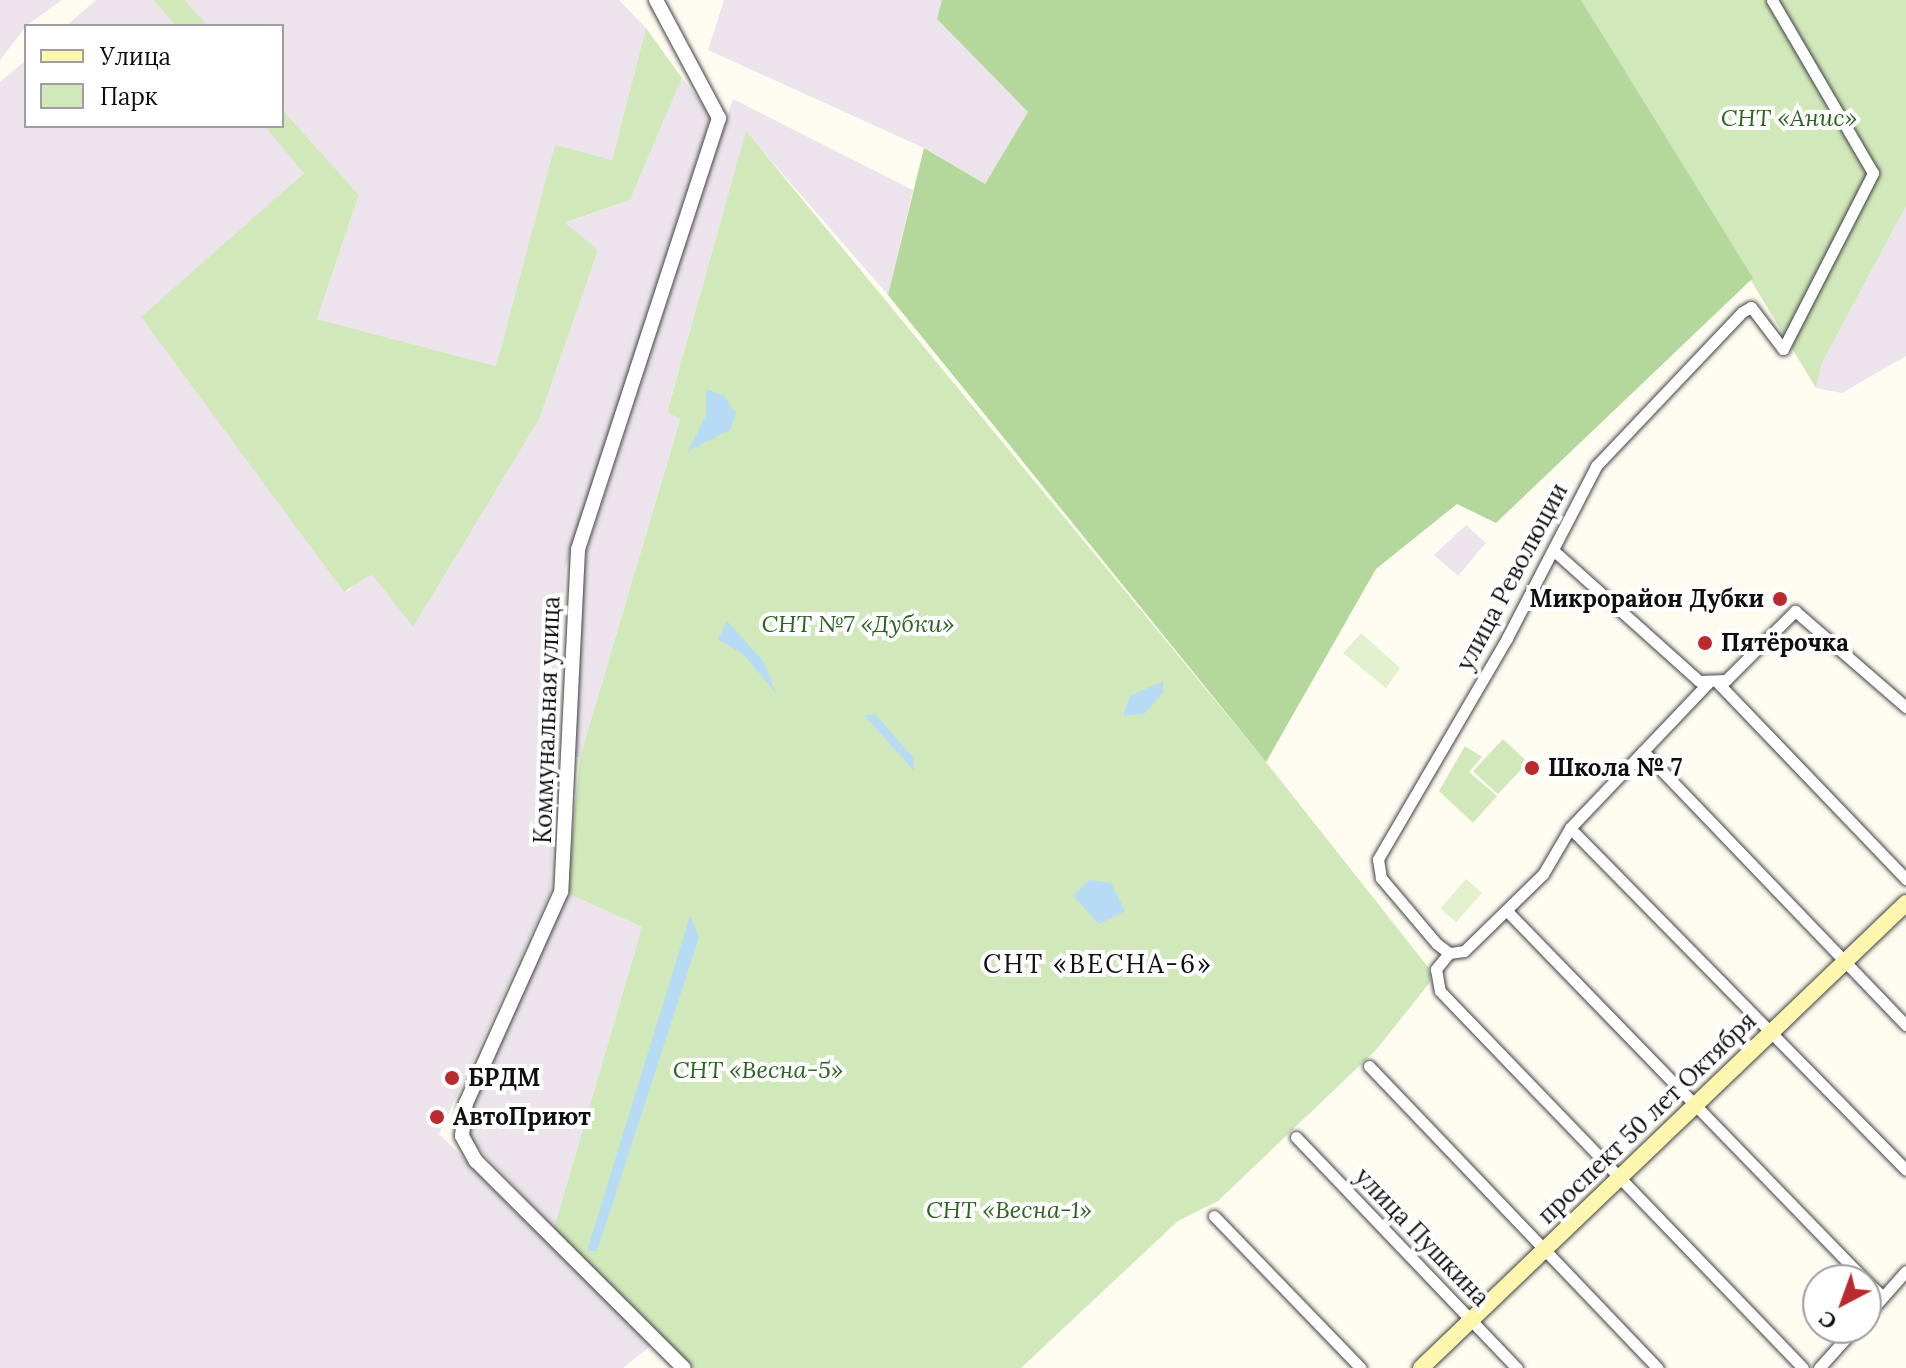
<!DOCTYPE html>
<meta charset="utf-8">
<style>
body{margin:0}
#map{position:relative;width:1906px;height:1368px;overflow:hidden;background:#fefcf1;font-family:Lora,serif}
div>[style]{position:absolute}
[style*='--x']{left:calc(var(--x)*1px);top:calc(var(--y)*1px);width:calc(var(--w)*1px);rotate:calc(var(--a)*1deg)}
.industrial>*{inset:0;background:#ece3ed}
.green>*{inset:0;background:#d1e8bb;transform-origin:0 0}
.forest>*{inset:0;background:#b4d89b}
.pitch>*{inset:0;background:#e2f0cd;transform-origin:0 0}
.water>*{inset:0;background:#b7dbf4}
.roads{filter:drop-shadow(0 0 2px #424242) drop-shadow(0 0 2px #424242)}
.minor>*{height:11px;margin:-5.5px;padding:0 5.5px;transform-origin:5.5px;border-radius:5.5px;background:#fff}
.tertiary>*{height:14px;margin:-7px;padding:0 7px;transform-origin:7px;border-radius:7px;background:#fff}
.secondary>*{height:16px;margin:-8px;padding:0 8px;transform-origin:8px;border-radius:8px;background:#fcf6ae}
.dots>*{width:22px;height:22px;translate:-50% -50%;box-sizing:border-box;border:4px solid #fff;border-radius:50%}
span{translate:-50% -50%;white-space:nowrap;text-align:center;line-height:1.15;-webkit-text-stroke:8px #fff;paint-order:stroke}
.park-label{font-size:24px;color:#2c6421;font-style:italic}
.street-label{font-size:24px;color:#0f0f0f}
.poi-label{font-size:24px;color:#0f0f0f;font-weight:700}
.right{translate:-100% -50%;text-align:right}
.left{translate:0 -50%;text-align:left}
.neighbourhood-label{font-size:26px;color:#0f0f0f;letter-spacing:2px}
.legend{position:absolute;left:24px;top:24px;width:260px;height:104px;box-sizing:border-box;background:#fff;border:2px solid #9f9f9f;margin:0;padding:10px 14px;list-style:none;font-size:24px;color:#0f0f0f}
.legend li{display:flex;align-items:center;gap:16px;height:40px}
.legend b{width:40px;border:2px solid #9f9f9f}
.north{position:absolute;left:1802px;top:1264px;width:80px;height:80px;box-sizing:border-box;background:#fff;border:2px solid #9f9f9f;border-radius:50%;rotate:221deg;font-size:22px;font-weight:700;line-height:32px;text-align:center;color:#0f0f0f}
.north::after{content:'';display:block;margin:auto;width:28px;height:36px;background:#ba2b2d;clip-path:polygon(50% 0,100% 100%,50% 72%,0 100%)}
</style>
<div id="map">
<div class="industrial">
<div style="clip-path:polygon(0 0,62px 0,26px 26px,0 60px)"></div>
<div style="clip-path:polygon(96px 0,153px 0,176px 26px,66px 26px)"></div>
<div style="clip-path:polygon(185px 0,619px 0,646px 28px,612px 160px,555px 146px,496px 366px,317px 319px,359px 195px,282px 109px,282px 26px,208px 26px)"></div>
<div style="clip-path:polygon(724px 0,942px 0,937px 19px,1028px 112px,985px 184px,924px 148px,708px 50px)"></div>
<div style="clip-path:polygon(26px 60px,26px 126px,264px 126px,305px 172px,142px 318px,347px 592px,540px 417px,598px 250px,564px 224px,630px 200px,682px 78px,711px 115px,565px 569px,550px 893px,439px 1134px,652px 1345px,623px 1368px,0 1368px,0 82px)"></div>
<div style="clip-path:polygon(733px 99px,913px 190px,888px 295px,746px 132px,667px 411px,680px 418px,580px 757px,569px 758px,577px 579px)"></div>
<div style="clip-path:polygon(1906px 206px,1906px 356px,1842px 393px,1816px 388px,1822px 363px)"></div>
<div style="clip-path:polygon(1466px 525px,1486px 543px,1458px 576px,1434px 555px)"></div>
<div style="clip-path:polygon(567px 893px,642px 927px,554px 1228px,468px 1137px,470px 1111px)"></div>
</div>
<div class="green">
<div style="clip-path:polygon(153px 0,185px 0,208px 26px,176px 26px)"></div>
<div style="clip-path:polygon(1581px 0,1906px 0,1906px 206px,1822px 363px,1816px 388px)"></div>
<div style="clip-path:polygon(646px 28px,682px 78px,630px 200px,565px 223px,598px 250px,540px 417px,413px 627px,372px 574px,344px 592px,141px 317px,304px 173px,264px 126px,282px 126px,282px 109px,359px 195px,317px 319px,496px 366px,555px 145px,612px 160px)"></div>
<div style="clip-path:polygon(746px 131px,1266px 762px,1428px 967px,1431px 981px,1376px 1050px,1218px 1201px,1178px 1221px,1021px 1368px,693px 1368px,554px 1228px,642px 927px,567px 893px,580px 757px,680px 419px,667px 412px)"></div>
<div style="left:1503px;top:739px;width:34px;height:44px;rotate:43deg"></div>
<div style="clip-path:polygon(1465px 746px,1482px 757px,1469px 772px,1497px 796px,1473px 823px,1439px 791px)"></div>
</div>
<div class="forest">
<div style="clip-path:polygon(942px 0,1581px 0,1753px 278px,1496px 523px,1457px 504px,1376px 569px,1266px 762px,888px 295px,924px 148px,985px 184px,1028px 112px,937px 19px)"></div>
</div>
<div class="pitch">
<div style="clip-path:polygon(1361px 633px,1400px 668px,1386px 688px,1343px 653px)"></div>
<div style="left:1466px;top:879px;width:21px;height:39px;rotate:41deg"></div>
</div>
<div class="water">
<div style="clip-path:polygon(706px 389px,723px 395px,736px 413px,730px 430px,688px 451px,706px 415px)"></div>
<div style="clip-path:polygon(727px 621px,764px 662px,776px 693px,743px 654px,718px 640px)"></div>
<div style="clip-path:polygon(1163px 681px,1163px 693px,1144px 714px,1123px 716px,1130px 696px)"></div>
<div style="clip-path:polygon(875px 714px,913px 757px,914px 771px,864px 715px)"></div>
<div style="clip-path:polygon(1089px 880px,1111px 883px,1125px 911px,1099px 924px,1073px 896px)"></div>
<div style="clip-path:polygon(690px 916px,699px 937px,597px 1251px,587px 1251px)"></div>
</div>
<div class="roads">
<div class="minor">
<div style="--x:1553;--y:550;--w:196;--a:41.9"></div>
<div style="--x:1699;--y:681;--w:27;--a:-2"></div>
<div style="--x:1726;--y:680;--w:98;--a:-45"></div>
<div style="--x:1795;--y:611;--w:147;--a:40.9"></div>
<div style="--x:1708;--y:683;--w:200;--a:133.6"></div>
<div style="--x:1570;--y:828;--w:53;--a:120.4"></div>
<div style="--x:1543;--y:874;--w:110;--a:135.7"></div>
<div style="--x:1464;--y:951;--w:15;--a:172"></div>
<div style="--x:1449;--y:953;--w:15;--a:-143"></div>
<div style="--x:1437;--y:944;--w:87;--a:-130.3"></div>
<div style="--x:1381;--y:878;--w:19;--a:-99"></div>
<div style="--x:1378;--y:859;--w:256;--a:-59.7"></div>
<div style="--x:1507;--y:638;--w:194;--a:-62.6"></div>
<div style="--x:1596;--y:466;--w:212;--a:-46.5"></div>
<div style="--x:1742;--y:312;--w:10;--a:-29"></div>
<div style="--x:1751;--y:307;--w:53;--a:52.7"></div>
<div style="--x:1783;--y:349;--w:198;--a:-62.9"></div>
<div style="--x:1873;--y:173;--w:200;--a:-120.3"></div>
<div style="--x:1718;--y:683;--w:272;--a:46.2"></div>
<div style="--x:1643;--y:751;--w:380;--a:46.2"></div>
<div style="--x:1570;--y:828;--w:479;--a:45.5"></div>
<div style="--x:1507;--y:911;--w:514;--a:45.87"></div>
<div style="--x:1449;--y:953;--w:21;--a:129"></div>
<div style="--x:1436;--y:969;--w:22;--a:80"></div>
<div style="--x:1440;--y:991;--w:523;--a:46.08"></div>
<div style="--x:1369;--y:1066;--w:418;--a:46.3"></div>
<div style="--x:1296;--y:1137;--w:320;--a:46.3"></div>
<div style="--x:1214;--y:1216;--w:211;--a:46"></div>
<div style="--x:1866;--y:1281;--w:23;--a:43"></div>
<div style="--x:1866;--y:1316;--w:60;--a:-48.4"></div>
<div style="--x:1819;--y:1368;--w:54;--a:-48"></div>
</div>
<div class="tertiary">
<div style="--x:656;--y:0;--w:134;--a:61.9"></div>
<div style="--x:719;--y:118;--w:454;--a:108.1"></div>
<div style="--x:578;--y:550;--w:342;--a:92.8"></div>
<div style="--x:561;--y:892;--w:231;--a:114.2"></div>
<div style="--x:466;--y:1103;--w:33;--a:97"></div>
<div style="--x:462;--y:1136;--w:29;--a:61"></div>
<div style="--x:476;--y:1161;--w:293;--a:44.9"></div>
</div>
<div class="secondary">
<div style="--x:1421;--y:1368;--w:672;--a:-43.79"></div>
</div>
</div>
<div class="dots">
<div style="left:1780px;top:599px;background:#ba2b2d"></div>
<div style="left:1705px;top:643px;background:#ba2b2d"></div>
<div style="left:1532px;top:768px;background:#ba2b2d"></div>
<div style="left:452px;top:1078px;background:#ba2b2d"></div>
<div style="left:437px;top:1117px;background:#ba2b2d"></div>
</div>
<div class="park-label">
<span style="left:1789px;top:118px">СНТ «Анис»</span>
<span style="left:858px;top:624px">СНТ №7 «Дубки»</span>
<span style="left:758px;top:1070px">СНТ «Весна-5»</span>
<span style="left:1009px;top:1210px">СНТ «Весна-1»</span>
</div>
<div class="street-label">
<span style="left:1512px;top:577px;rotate:-62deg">улица Революции</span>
<span style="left:547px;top:720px;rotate:-88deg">Коммунальная улица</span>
<span style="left:1647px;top:1118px;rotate:-44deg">проспект 50 лет Октября</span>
<span style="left:1422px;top:1237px;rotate:46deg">улица Пушкина</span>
</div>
<div class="poi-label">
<span class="right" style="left:1764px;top:599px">Микрорайон Дубки</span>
<span class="left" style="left:1721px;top:643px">Пятёрочка</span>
<span class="left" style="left:1548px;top:768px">Школа № 7</span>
<span class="left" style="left:468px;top:1078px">БРДМ</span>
<span class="left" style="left:453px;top:1117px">АвтоПриют</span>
</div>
<div class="neighbourhood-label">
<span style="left:1098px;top:964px">СНТ «ВЕСНА-6»</span>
</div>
<ul class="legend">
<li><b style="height:10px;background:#fcf6ae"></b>Улица</li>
<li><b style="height:22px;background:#d1e8bb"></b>Парк</li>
</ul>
<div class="north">С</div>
</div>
